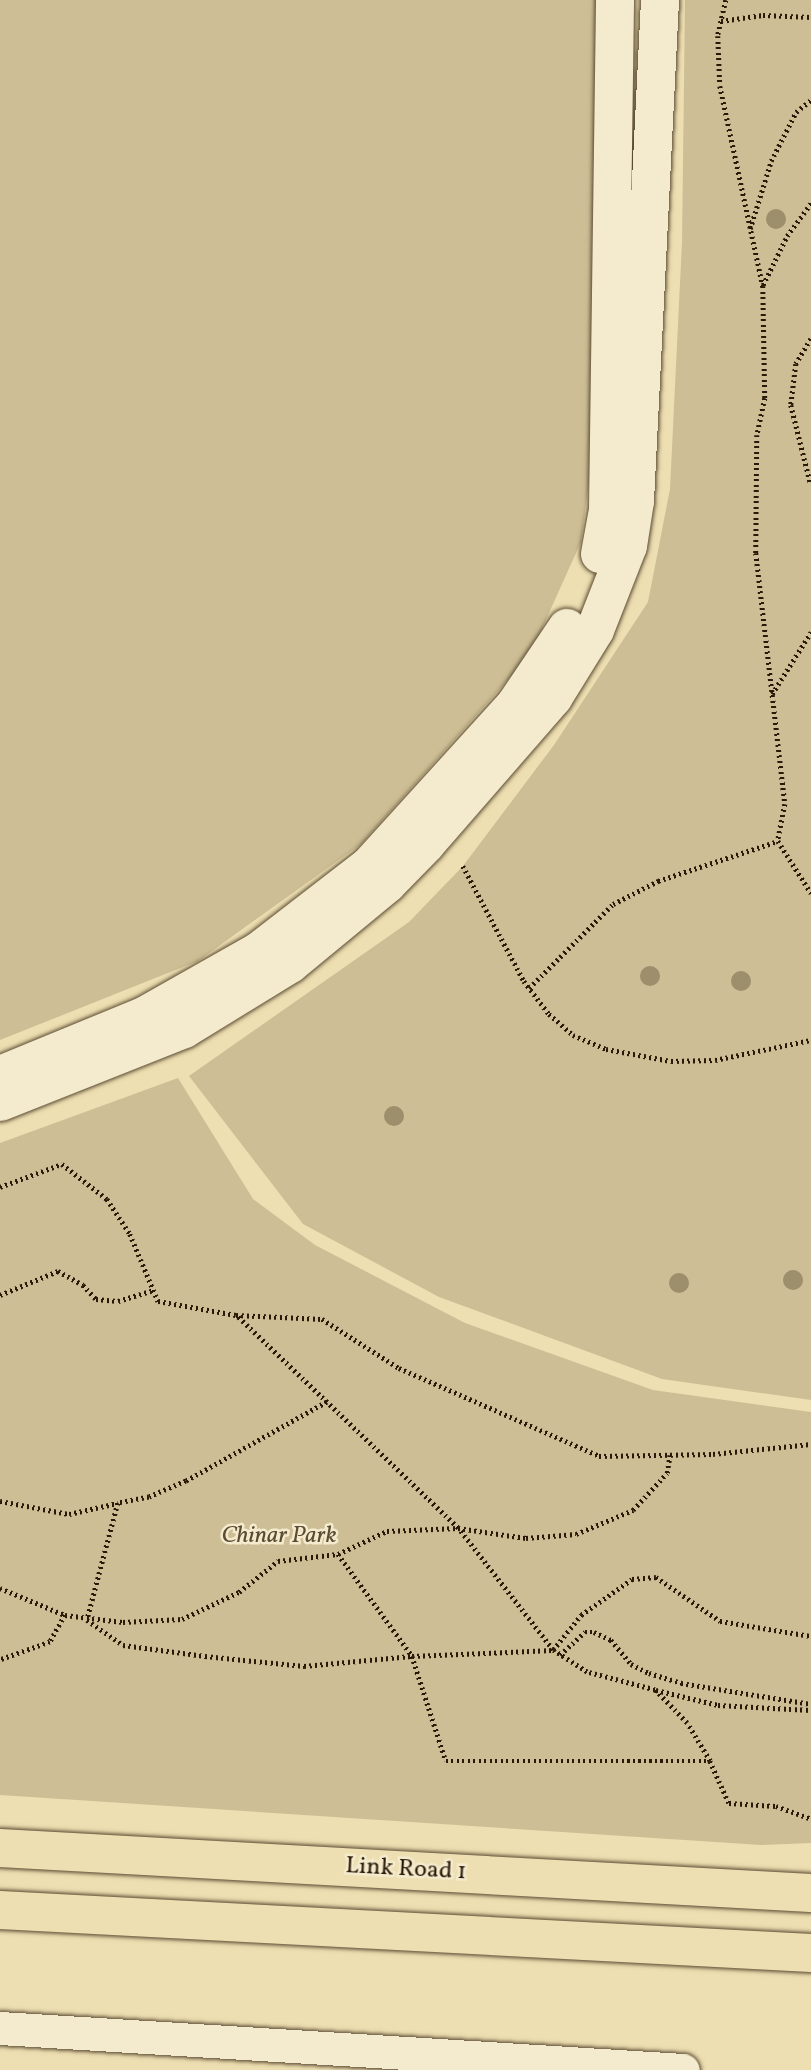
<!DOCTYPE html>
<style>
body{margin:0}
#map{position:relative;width:811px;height:2070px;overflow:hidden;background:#eedfb2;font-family:Vollkorn,serif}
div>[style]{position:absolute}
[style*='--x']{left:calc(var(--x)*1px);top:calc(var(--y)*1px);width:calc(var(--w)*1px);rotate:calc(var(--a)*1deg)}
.green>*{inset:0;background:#cdbe95}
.path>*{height:4.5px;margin-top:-2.25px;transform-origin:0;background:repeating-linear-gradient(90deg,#291a08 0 2px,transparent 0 5.5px)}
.roads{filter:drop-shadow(0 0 2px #5a4b32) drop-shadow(0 0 2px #5a4b32)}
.street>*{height:33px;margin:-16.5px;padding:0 16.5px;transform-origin:16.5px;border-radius:16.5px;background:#f4eacd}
.secondary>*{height:38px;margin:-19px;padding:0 19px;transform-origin:19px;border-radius:19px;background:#f4eacd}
.primary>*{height:38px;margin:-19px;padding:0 19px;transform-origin:19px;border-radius:19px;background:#eedfb2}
.trees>*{width:20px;height:20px;margin:-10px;border-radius:50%;background:#9d8e6c}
span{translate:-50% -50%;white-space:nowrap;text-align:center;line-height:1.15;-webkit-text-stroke:5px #f4eacd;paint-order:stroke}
.park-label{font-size:24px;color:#5a4b32;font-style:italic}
.street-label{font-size:24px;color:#291a08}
</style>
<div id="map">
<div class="green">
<div style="clip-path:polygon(0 0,613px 0,600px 397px,581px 542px,530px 655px,361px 844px,198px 961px,0 1040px)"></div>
<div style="clip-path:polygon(685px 0,811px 0,811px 1400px,662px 1379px,439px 1297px,303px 1224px,189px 1076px,409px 922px,463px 866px,554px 745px,648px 602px,670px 489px,682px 242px)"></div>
<div style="clip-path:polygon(178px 1078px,253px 1199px,315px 1245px,465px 1323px,653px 1390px,811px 1412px,811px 1843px,761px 1845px,0 1795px,0 1143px)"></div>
</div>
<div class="path">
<div style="--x:726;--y:0;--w:37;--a:103"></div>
<div style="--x:718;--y:36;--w:50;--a:87.7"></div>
<div style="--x:720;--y:86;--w:205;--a:77.9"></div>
<div style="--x:763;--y:286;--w:112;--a:89"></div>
<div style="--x:765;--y:398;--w:38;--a:102"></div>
<div style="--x:757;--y:435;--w:118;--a:90.5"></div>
<div style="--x:756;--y:553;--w:253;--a:83.4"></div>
<div style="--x:785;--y:804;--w:38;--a:101"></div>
<div style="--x:778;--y:841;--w:62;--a:57.6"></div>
<div style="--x:721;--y:21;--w:42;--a:-8.1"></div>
<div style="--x:763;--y:15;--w:48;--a:2.4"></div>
<div style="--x:750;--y:229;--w:71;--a:-72.8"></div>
<div style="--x:771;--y:161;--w:55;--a:-63"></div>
<div style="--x:796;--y:112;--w:19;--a:-39"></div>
<div style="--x:763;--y:285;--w:55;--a:-63.9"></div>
<div style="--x:787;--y:236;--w:41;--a:-54"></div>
<div style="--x:811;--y:339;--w:29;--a:121"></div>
<div style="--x:796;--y:364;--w:41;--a:97"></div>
<div style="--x:791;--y:405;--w:82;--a:76"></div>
<div style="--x:772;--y:694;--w:73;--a:-57.8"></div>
<div style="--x:463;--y:866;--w:130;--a:62.1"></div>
<div style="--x:524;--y:981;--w:41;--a:52.9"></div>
<div style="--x:549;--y:1014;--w:32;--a:41"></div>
<div style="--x:573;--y:1035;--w:36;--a:23"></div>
<div style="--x:606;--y:1049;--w:66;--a:10.5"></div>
<div style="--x:671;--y:1061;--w:44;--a:-1.3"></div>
<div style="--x:715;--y:1060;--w:98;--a:-11.8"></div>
<div style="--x:529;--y:988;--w:119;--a:-45"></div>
<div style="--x:613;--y:904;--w:51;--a:-27.1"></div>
<div style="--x:658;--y:881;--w:126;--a:-18.4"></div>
<div style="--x:0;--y:1187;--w:66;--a:-20.4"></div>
<div style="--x:62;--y:1164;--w:57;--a:37.9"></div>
<div style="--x:107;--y:1199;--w:42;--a:56.7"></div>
<div style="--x:130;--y:1234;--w:73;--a:67.3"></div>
<div style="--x:158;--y:1301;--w:79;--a:10.2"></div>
<div style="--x:236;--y:1315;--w:86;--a:2.7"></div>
<div style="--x:322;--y:1319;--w:91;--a:32.5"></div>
<div style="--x:399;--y:1368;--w:219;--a:23.7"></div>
<div style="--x:599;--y:1456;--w:114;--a:-1"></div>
<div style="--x:713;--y:1454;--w:99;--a:-5.8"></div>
<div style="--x:0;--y:1295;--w:63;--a:-22.5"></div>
<div style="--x:58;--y:1271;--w:29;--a:29"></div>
<div style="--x:83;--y:1285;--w:19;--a:47"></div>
<div style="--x:96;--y:1299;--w:22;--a:5"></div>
<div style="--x:118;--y:1301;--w:37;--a:-17"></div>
<div style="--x:327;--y:1402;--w:162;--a:150.7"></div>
<div style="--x:186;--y:1481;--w:40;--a:156.6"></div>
<div style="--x:149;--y:1497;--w:32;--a:169"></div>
<div style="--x:118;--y:1503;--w:121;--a:104.8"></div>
<div style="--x:87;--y:1620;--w:44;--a:34.8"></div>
<div style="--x:123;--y:1645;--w:83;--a:7.6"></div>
<div style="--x:205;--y:1656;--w:100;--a:5.8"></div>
<div style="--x:304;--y:1666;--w:108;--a:-5.3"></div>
<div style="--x:412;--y:1656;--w:110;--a:72.1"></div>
<div style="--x:446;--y:1761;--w:264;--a:0"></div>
<div style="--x:710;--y:1761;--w:44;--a:-121.2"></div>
<div style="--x:687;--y:1723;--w:46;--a:-134.1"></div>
<div style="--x:655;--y:1690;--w:70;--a:-165.2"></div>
<div style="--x:587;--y:1672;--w:40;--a:-147.1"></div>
<div style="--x:553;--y:1650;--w:45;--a:-51.3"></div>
<div style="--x:581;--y:1615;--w:62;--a:-35.2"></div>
<div style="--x:632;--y:1579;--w:24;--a:-5"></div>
<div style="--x:656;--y:1577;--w:78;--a:34.5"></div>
<div style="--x:720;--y:1621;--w:92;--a:9.4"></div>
<div style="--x:0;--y:1501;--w:70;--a:10.7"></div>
<div style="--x:69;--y:1514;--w:50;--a:-12.7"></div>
<div style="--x:338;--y:1554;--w:54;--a:-25.1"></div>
<div style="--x:387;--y:1531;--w:71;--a:-2.4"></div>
<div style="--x:458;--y:1528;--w:69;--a:8.4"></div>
<div style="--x:526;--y:1538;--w:50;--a:-4.6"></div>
<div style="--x:576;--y:1534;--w:62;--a:-22.8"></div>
<div style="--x:633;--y:1510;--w:50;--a:-47.4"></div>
<div style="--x:667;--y:1473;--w:18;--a:-81"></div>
<div style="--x:0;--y:1588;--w:70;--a:22.6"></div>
<div style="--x:65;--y:1615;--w:31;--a:119"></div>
<div style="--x:50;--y:1642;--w:53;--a:160.2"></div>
<div style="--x:65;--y:1615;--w:58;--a:6.9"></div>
<div style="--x:123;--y:1622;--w:59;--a:-2.9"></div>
<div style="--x:182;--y:1619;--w:63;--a:-25.3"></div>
<div style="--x:239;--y:1592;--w:50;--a:-38.5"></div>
<div style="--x:278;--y:1561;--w:60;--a:-6.7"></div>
<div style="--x:338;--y:1554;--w:126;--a:54"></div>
<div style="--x:412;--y:1656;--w:141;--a:-2.4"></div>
<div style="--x:553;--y:1650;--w:155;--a:-127.9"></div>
<div style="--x:458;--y:1528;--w:308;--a:-136.2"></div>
<div style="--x:560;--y:1655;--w:34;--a:-43"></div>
<div style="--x:585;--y:1632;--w:9;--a:0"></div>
<div style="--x:594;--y:1632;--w:19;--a:25"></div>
<div style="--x:611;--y:1640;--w:31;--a:50"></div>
<div style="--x:631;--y:1664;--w:20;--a:27"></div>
<div style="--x:649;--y:1673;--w:34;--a:17"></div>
<div style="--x:681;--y:1683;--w:132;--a:9.2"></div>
<div style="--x:656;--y:1690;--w:64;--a:13.6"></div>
<div style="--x:718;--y:1705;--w:93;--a:3.1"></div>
<div style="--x:710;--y:1761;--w:46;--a:65.7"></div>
<div style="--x:729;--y:1803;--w:47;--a:3.7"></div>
<div style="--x:776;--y:1806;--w:37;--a:20"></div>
</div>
<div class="roads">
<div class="street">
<div style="--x:0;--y:2028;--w:684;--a:3.52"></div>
</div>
<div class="secondary">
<div style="--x:600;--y:554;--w:45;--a:-79.7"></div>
<div style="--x:608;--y:510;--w:510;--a:-89.21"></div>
<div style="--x:0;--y:1075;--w:158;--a:-22.3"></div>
<div style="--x:146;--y:1015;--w:130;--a:-29.5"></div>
<div style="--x:259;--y:951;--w:139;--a:-37.7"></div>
<div style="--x:369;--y:866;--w:217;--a:-47.8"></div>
<div style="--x:515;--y:705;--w:93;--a:-56"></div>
<div style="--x:0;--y:1102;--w:198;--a:-21.6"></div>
<div style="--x:184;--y:1029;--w:124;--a:-31.5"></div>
<div style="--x:290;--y:964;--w:126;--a:-39.5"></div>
<div style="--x:387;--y:884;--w:56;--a:-45.7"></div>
<div style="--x:426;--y:844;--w:194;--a:-49"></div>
<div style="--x:553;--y:698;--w:80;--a:-58.3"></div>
<div style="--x:595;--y:630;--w:90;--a:-68.6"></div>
<div style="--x:628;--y:546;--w:46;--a:-81.2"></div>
<div style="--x:635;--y:501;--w:502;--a:-87.14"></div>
</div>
<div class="primary">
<div style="--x:0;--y:1848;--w:812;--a:3.18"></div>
<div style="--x:0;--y:1910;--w:812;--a:3.04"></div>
</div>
</div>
<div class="trees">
<div style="left:776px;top:219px"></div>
<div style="left:650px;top:976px"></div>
<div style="left:741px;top:981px"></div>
<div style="left:394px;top:1116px"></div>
<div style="left:793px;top:1280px"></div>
<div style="left:679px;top:1283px"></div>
</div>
<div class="park-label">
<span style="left:279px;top:1537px">Chinar Park</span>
</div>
<div class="street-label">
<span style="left:406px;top:1870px;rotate:3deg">Link Road 1</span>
</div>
</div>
